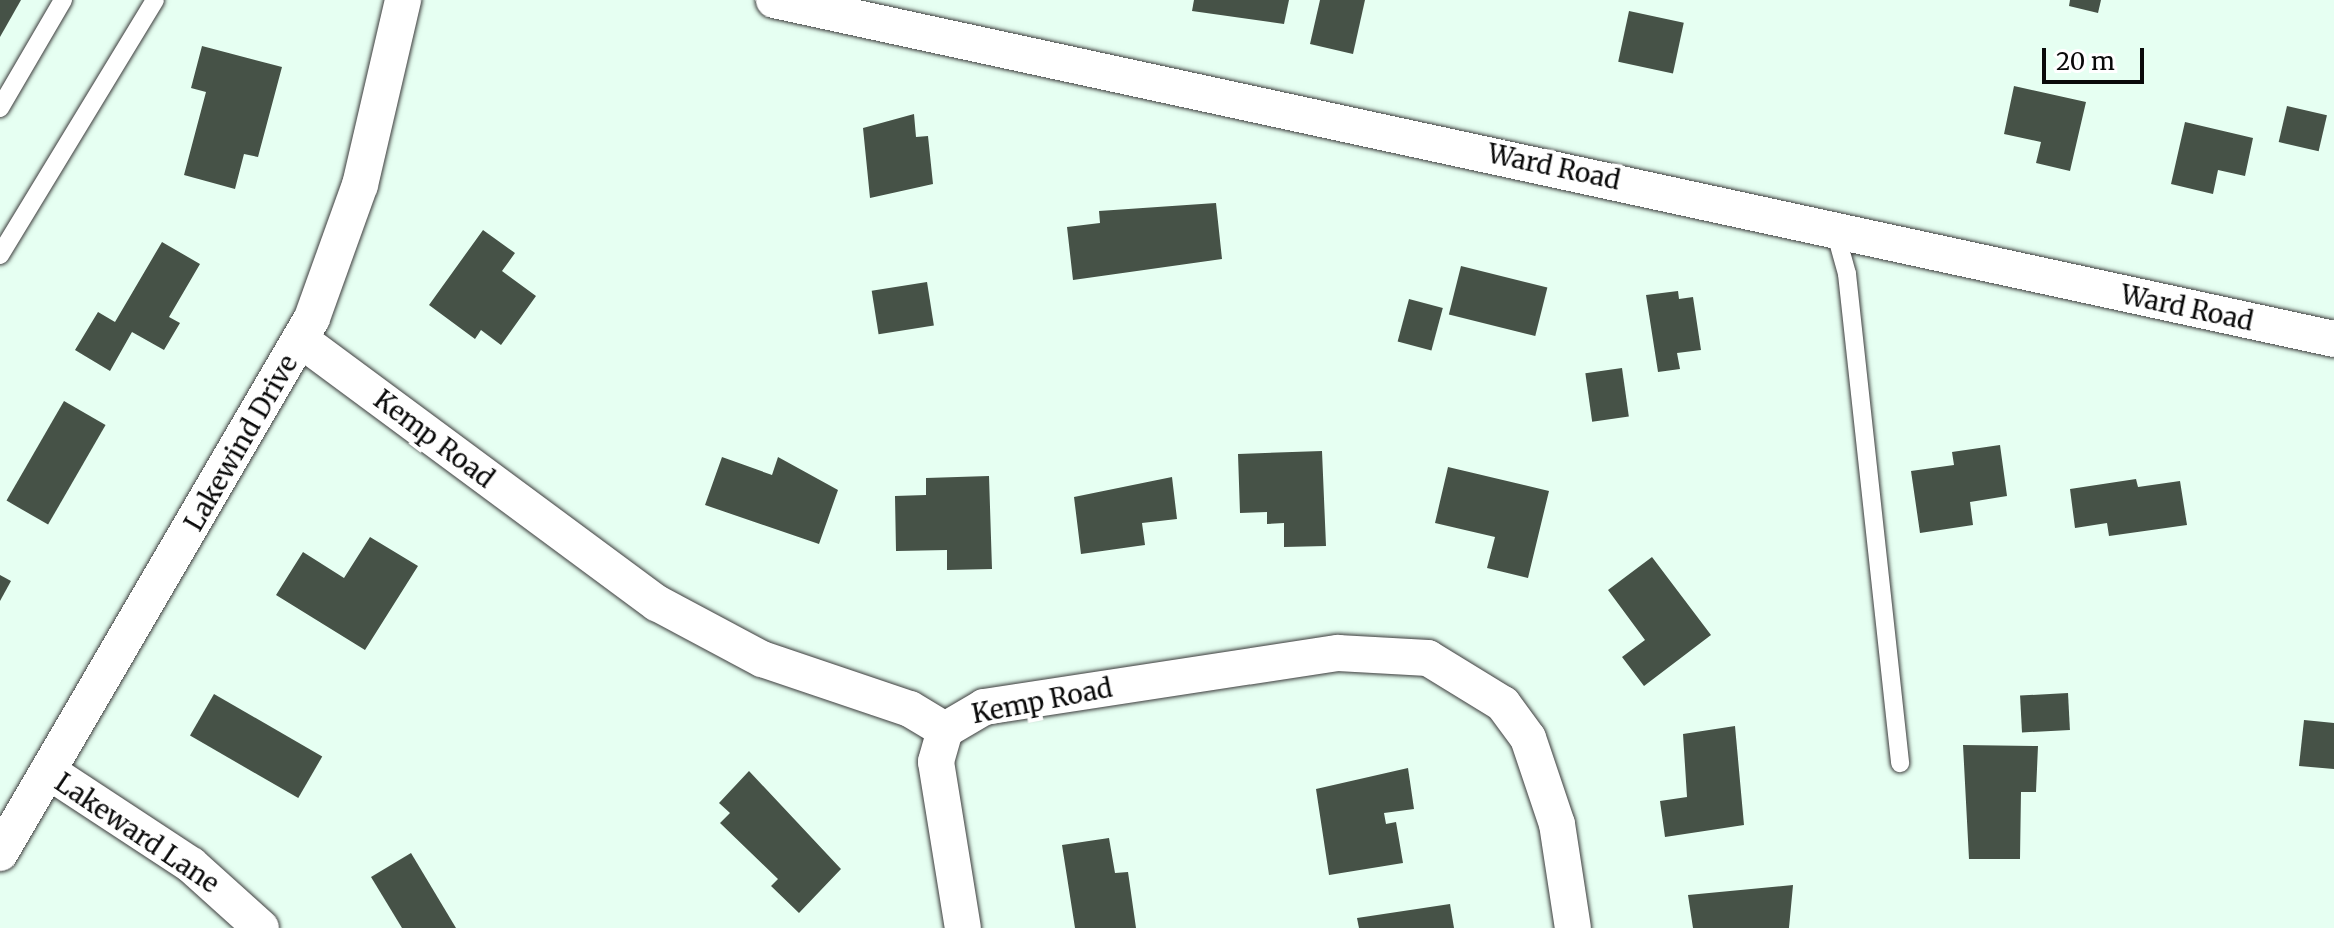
<!DOCTYPE html>
<style>
body{margin:0}
#map{position:relative;width:2334px;height:928px;overflow:hidden;background:#e6fff2;font-family:Merriweather,serif}
div>[style]{position:absolute}
[style*='--x']{left:calc(var(--x)*1px);top:calc(var(--y)*1px);width:calc(var(--w)*1px);rotate:calc(var(--a)*1deg)}
.building>*{inset:0;background:#465247;transform-origin:0 0}
.roads{filter:drop-shadow(0 0 2px #3c3c3c) drop-shadow(0 0 2px #3c3c3c)}
.service>*{height:18px;margin:-9px;padding:0 9px;transform-origin:9px;border-radius:9px;background:#fff}
.minor>*{height:36px;margin:-18px;padding:0 18px;transform-origin:18px;border-radius:18px;background:#fff}
span{translate:-50% -50%;white-space:nowrap;text-align:center;line-height:1.15;-webkit-text-stroke:8px #fff;paint-order:stroke}
.street-label{font-size:26px;color:#090909}
.scale{position:absolute;left:2042px;top:48px;width:102px;height:36px;box-sizing:border-box;border:4px solid #090909;border-top:0;padding-left:10px;font-size:24px;line-height:28px;white-space:nowrap;color:#090909;-webkit-text-stroke:6px #fff;paint-order:stroke}
</style>
<div id="map">
<div class="building">
<div style="clip-path:polygon(0 0,21px 0,0 37px)"></div>
<div style="clip-path:polygon(1194px 0,1289px 0,1284px 24px,1192px 11px)"></div>
<div style="clip-path:polygon(1320px 0,1365px 0,1353px 54px,1310px 44px)"></div>
<div style="clip-path:polygon(2070px 0,2101px 0,2098px 13px,2069px 6px)"></div>
<div style="left:1629px;top:11px;width:56px;height:52px;rotate:12deg"></div>
<div style="clip-path:polygon(202px 46px,282px 67px,258px 157px,244px 154px,235px 189px,184px 175px,206px 92px,191px 88px)"></div>
<div style="clip-path:polygon(2014px 86px,2086px 102px,2070px 171px,2036px 163px,2041px 142px,2004px 134px)"></div>
<div style="left:2287px;top:106px;width:41px;height:37px;rotate:13deg"></div>
<div style="clip-path:polygon(914px 114px,916px 137px,928px 136px,933px 184px,870px 198px,863px 128px)"></div>
<div style="clip-path:polygon(2185px 122px,2253px 138px,2245px 176px,2218px 170px,2213px 194px,2171px 184px)"></div>
<div style="clip-path:polygon(1216px 203px,1222px 259px,1073px 280px,1067px 227px,1100px 223px,1099px 211px)"></div>
<div style="clip-path:polygon(483px 230px,515px 253px,502px 271px,536px 296px,501px 345px,481px 330px,475px 339px,429px 305px)"></div>
<div style="clip-path:polygon(162px 242px,200px 264px,169px 317px,180px 323px,164px 350px,132px 332px,110px 371px,75px 350px,98px 312px,115px 322px)"></div>
<div style="left:1461px;top:266px;width:89px;height:50px;rotate:14deg"></div>
<div style="left:927px;top:282px;width:44px;height:56px;rotate:81deg"></div>
<div style="clip-path:polygon(1678px 291px,1679px 299px,1693px 297px,1701px 350px,1677px 353px,1680px 369px,1658px 372px,1646px 295px)"></div>
<div style="left:1409px;top:299px;width:35px;height:44px;rotate:15deg"></div>
<div style="left:1622px;top:368px;width:49px;height:37px;rotate:82deg"></div>
<div style="left:64px;top:401px;width:48px;height:115px;rotate:30deg"></div>
<div style="clip-path:polygon(2000px 445px,2007px 496px,1970px 502px,1973px 525px,1920px 533px,1911px 471px,1954px 465px,1952px 452px)"></div>
<div style="clip-path:polygon(1322px 451px,1326px 546px,1284px 547px,1284px 523px,1267px 524px,1267px 512px,1240px 513px,1238px 454px)"></div>
<div style="clip-path:polygon(722px 457px,772px 475px,778px 457px,838px 490px,819px 544px,705px 505px)"></div>
<div style="clip-path:polygon(1448px 467px,1549px 491px,1528px 578px,1487px 568px,1495px 537px,1435px 523px)"></div>
<div style="clip-path:polygon(989px 476px,992px 569px,947px 570px,947px 550px,896px 551px,895px 496px,926px 495px,926px 478px)"></div>
<div style="clip-path:polygon(1172px 477px,1177px 519px,1142px 523px,1145px 545px,1081px 554px,1074px 497px)"></div>
<div style="clip-path:polygon(2136px 479px,2138px 487px,2180px 481px,2187px 525px,2109px 536px,2107px 523px,2075px 528px,2070px 489px)"></div>
<div style="clip-path:polygon(370px 537px,418px 566px,365px 650px,276px 595px,303px 552px,344px 578px)"></div>
<div style="clip-path:polygon(1652px 557px,1711px 635px,1644px 686px,1622px 657px,1645px 640px,1608px 590px)"></div>
<div style="clip-path:polygon(0 575px,11px 581px,0 601px)"></div>
<div style="left:2068px;top:693px;width:37px;height:48px;rotate:87deg"></div>
<div style="left:214px;top:694px;width:125px;height:48px;rotate:30deg"></div>
<div style="clip-path:polygon(2304px 720px,2334px 723px,2334px 769px,2299px 766px)"></div>
<div style="clip-path:polygon(1735px 726px,1744px 825px,1665px 837px,1660px 801px,1687px 797px,1683px 734px)"></div>
<div style="clip-path:polygon(1963px 745px,2038px 746px,2036px 792px,2021px 792px,2020px 859px,1969px 859px)"></div>
<div style="clip-path:polygon(1408px 768px,1414px 809px,1384px 813px,1386px 824px,1396px 822px,1403px 863px,1329px 875px,1316px 789px)"></div>
<div style="clip-path:polygon(749px 771px,841px 869px,799px 913px,771px 886px,778px 879px,720px 823px,730px 813px,719px 803px)"></div>
<div style="clip-path:polygon(1109px 838px,1115px 873px,1128px 872px,1136px 928px,1075px 928px,1062px 845px)"></div>
<div style="clip-path:polygon(411px 853px,456px 928px,402px 928px,371px 877px)"></div>
<div style="clip-path:polygon(1793px 885px,1789px 928px,1693px 928px,1688px 895px)"></div>
<div style="clip-path:polygon(1450px 904px,1454px 928px,1359px 928px,1357px 918px)"></div>
</div>
<div class="roads">
<div class="service">
<div style="--x:0;--y:108;--w:125;--a:-59.7"></div>
<div style="--x:1834;--y:227;--w:49;--a:74.5"></div>
<div style="--x:1847;--y:274;--w:492;--a:83.8"></div>
<div style="--x:0;--y:255;--w:298;--a:-58.7"></div>
</div>
<div class="minor">
<div style="--x:774;--y:0;--w:1596;--a:12.26"></div>
<div style="--x:301;--y:340;--w:443;--a:36.5"></div>
<div style="--x:657;--y:603;--w:119;--a:28.1"></div>
<div style="--x:762;--y:659;--w:156;--a:18.7"></div>
<div style="--x:910;--y:709;--w:41;--a:31"></div>
<div style="--x:945;--y:730;--w:45;--a:-30.5"></div>
<div style="--x:984;--y:707;--w:358;--a:-8.7"></div>
<div style="--x:1338;--y:653;--w:90;--a:3.2"></div>
<div style="--x:1428;--y:658;--w:88;--a:31.5"></div>
<div style="--x:1503;--y:704;--w:42;--a:53.7"></div>
<div style="--x:1528;--y:738;--w:91;--a:71.4"></div>
<div style="--x:1557;--y:824;--w:105;--a:81.3"></div>
<div style="--x:945;--y:730;--w:33;--a:106"></div>
<div style="--x:936;--y:762;--w:168;--a:80.8"></div>
<div style="--x:48;--y:771;--w:171;--a:33.3"></div>
<div style="--x:191;--y:865;--w:94;--a:42"></div>
<div style="--x:0;--y:853;--w:619;--a:-59.75"></div>
<div style="--x:312;--y:318;--w:141;--a:-70.2"></div>
<div style="--x:360;--y:185;--w:190;--a:-76.9"></div>
</div>
</div>
<div class="street-label">
<span style="left:1554px;top:167px;rotate:12deg">Ward Road</span>
<span style="left:2187px;top:308px;rotate:12deg">Ward Road</span>
<span style="left:434px;top:439px;rotate:37deg">Kemp Road</span>
<span style="left:241px;top:443px;rotate:-60deg">Lakewind Drive</span>
<span style="left:1042px;top:701px;rotate:-11deg">Kemp Road</span>
<span style="left:137px;top:833px;rotate:34deg">Lakeward Lane</span>
</div>
<div class="scale">20 m</div>
</div>
